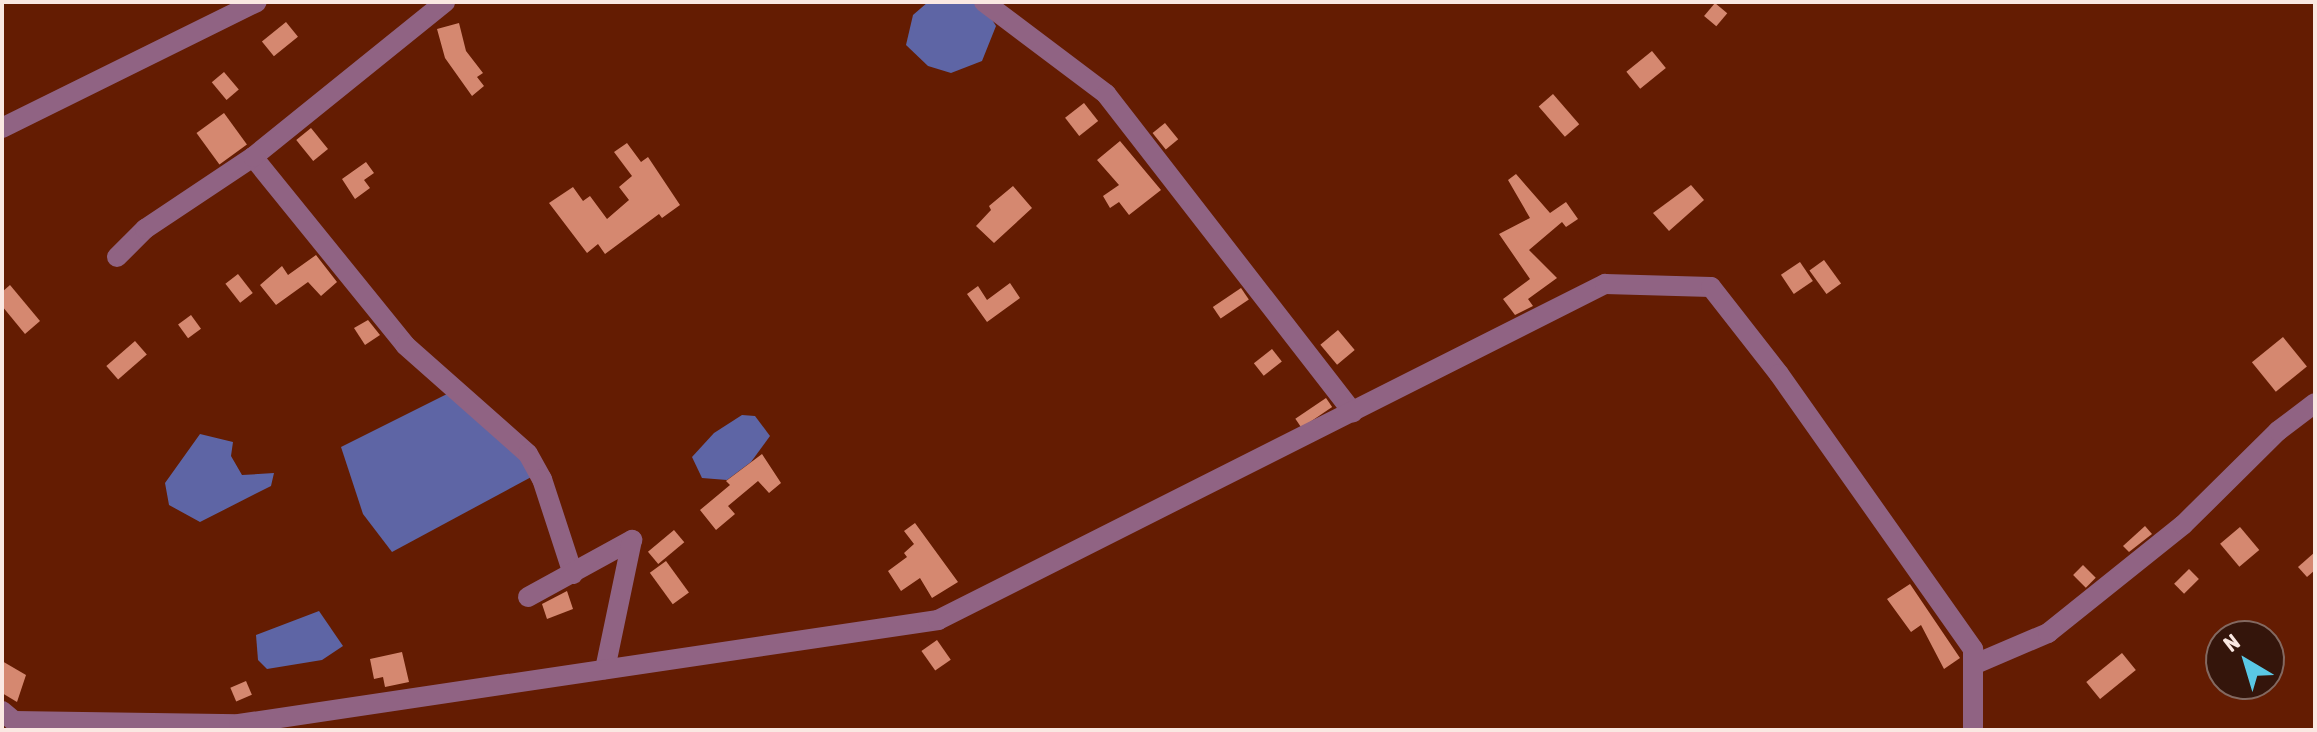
<!DOCTYPE html>
<style>
body{margin:0}
#map{position:relative;width:2317px;height:732px;overflow:hidden;background:#641c02;font-family:"Asap Condensed",sans-serif}
div>[style]{position:absolute}
[style*='--x']{left:calc(var(--x)*1px);top:calc(var(--y)*1px);width:calc(var(--w)*1px);rotate:calc(var(--a)*1deg)}
.water>*{inset:0;background:#5e65a5}
.building>*{inset:0;background:#d58870;transform-origin:0 0}
.minor>*{height:20px;margin:-10px;padding:0 10px;transform-origin:10px;border-radius:10px;background:#906383}
span{translate:-50% -50%;white-space:nowrap;text-align:center;line-height:1.15;-webkit-text-stroke:8px #34150b;paint-order:stroke}
.frame{position:absolute;inset:0;border:4px solid #fae8e2;pointer-events:none}
.north{position:absolute;left:2205px;top:620px;width:80px;height:80px;box-sizing:border-box;background:#34150b;border:2px solid #836961;border-radius:50%;rotate:322deg;font-size:22px;font-weight:700;line-height:32px;text-align:center;color:#fae8e2}
.north::after{content:'';display:block;margin:auto;width:28px;height:36px;background:#5ac8e5;clip-path:polygon(50% 0,100% 100%,50% 72%,0 100%)}
</style>
<div id="map">
<div class="water">
<div style="clip-path:polygon(928px 2px,981px 2px,996px 26px,982px 61px,951px 73px,928px 66px,906px 45px,913px 15px)"></div>
<div style="clip-path:polygon(451px 392px,508px 442px,535px 475px,392px 552px,363px 514px,341px 447px)"></div>
<div style="clip-path:polygon(742px 415px,755px 416px,770px 436px,751px 462px,727px 480px,702px 478px,692px 457px,714px 433px)"></div>
<div style="clip-path:polygon(200px 434px,233px 442px,231px 456px,242px 475px,274px 473px,271px 486px,200px 522px,169px 505px,165px 483px)"></div>
<div style="clip-path:polygon(319px 611px,343px 646px,322px 660px,267px 669px,258px 660px,256px 635px)"></div>
</div>
<div class="building">
<div style="left:1715px;top:3px;width:16px;height:17px;rotate:40deg"></div>
<div style="left:286px;top:22px;width:19px;height:31px;rotate:51deg"></div>
<div style="clip-path:polygon(459px 23px,466px 51px,483px 73px,477px 77px,484px 86px,472px 96px,445px 58px,437px 29px)"></div>
<div style="left:1652px;top:51px;width:22px;height:33px;rotate:51deg"></div>
<div style="left:224px;top:72px;width:23px;height:16px;rotate:50deg"></div>
<div style="left:1553px;top:94px;width:40px;height:19px;rotate:49deg"></div>
<div style="left:1084px;top:103px;width:23px;height:24px;rotate:52deg"></div>
<div style="left:224px;top:113px;width:39px;height:34px;rotate:54deg"></div>
<div style="left:1165px;top:123px;width:21px;height:16px;rotate:51deg"></div>
<div style="left:311px;top:128px;width:27px;height:19px;rotate:51deg"></div>
<div style="clip-path:polygon(1120px 141px,1161px 190px,1129px 215px,1119px 202px,1110px 208px,1103px 196px,1119px 185px,1097px 160px)"></div>
<div style="clip-path:polygon(627px 143px,641px 162px,648px 157px,680px 205px,662px 218px,659px 214px,605px 254px,598px 244px,587px 253px,549px 203px,573px 187px,583px 201px,590px 196px,607px 219px,629px 200px,619px 187px,632px 176px,614px 152px)"></div>
<div style="clip-path:polygon(366px 162px,374px 173px,364px 180px,370px 188px,355px 199px,342px 179px)"></div>
<div style="clip-path:polygon(1516px 174px,1550px 213px,1566px 202px,1578px 219px,1566px 227px,1562px 222px,1529px 250px,1557px 278px,1528px 299px,1533px 306px,1515px 315px,1503px 299px,1530px 279px,1499px 234px,1530px 218px,1508px 180px)"></div>
<div style="clip-path:polygon(1691px 185px,1704px 200px,1669px 231px,1653px 213px)"></div>
<div style="clip-path:polygon(1013px 186px,1032px 208px,994px 243px,976px 226px,991px 210px,989px 206px)"></div>
<div style="clip-path:polygon(316px 255px,337px 282px,321px 296px,308px 282px,276px 305px,260px 285px,282px 266px,288px 275px)"></div>
<div style="left:1824px;top:260px;width:29px;height:18px;rotate:54deg"></div>
<div style="left:1800px;top:262px;width:23px;height:23px;rotate:56deg"></div>
<div style="left:238px;top:274px;width:24px;height:16px;rotate:52deg"></div>
<div style="clip-path:polygon(1010px 283px,1020px 298px,987px 322px,967px 294px,978px 286px,987px 300px)"></div>
<div style="clip-path:polygon(10px 285px,40px 321px,25px 334px,2px 306px,2px 292px)"></div>
<div style="left:1241px;top:288px;width:14px;height:34px;rotate:56deg"></div>
<div style="left:191px;top:315px;width:17px;height:16px;rotate:54deg"></div>
<div style="clip-path:polygon(368px 320px,380px 335px,365px 345px,354px 328px)"></div>
<div style="left:1338px;top:330px;width:26px;height:23px;rotate:50deg"></div>
<div style="left:2283px;top:337px;width:38px;height:40px;rotate:51deg"></div>
<div style="left:135px;top:341px;width:18px;height:38px;rotate:49deg"></div>
<div style="left:1272px;top:349px;width:16px;height:23px;rotate:52deg"></div>
<div style="left:1326px;top:398px;width:11px;height:37px;rotate:56deg"></div>
<div style="clip-path:polygon(762px 454px,781px 483px,769px 493px,758px 481px,728px 506px,735px 514px,716px 530px,700px 510px,730px 485px,726px 481px)"></div>
<div style="clip-path:polygon(915px 523px,958px 582px,932px 598px,920px 578px,901px 591px,888px 571px,907px 557px,904px 553px,914px 544px,904px 531px)"></div>
<div style="clip-path:polygon(2145px 526px,2152px 534px,2129px 552px,2123px 546px)"></div>
<div style="left:2240px;top:527px;width:30px;height:26px;rotate:50deg"></div>
<div style="left:674px;top:530px;width:16px;height:34px;rotate:50deg"></div>
<div style="clip-path:polygon(2315px 552px,2315px 570px,2307px 577px,2298px 567px)"></div>
<div style="left:666px;top:561px;width:39px;height:20px;rotate:54deg"></div>
<div style="left:2083px;top:565px;width:18px;height:14px;rotate:45deg"></div>
<div style="left:2189px;top:569px;width:14px;height:21px;rotate:45deg"></div>
<div style="clip-path:polygon(1910px 584px,1960px 658px,1944px 669px,1921px 625px,1911px 632px,1887px 599px)"></div>
<div style="clip-path:polygon(567px 591px,573px 609px,547px 619px,542px 604px)"></div>
<div style="left:937px;top:640px;width:24px;height:19px;rotate:55deg"></div>
<div style="clip-path:polygon(402px 652px,409px 682px,385px 687px,383px 677px,374px 679px,370px 659px)"></div>
<div style="left:2122px;top:653px;width:22px;height:46px;rotate:51deg"></div>
<div style="clip-path:polygon(2px 661px,26px 675px,17px 702px,2px 693px)"></div>
<div style="left:246px;top:681px;width:15px;height:17px;rotate:67deg"></div>
</div>
<div class="minor">
<div style="--x:984;--y:2;--w:153;--a:37"></div>
<div style="--x:1106;--y:94;--w:403;--a:52.2"></div>
<div style="--x:2;--y:128;--w:284;--a:-26.3"></div>
<div style="--x:253;--y:157;--w:242;--a:51"></div>
<div style="--x:405;--y:345;--w:164;--a:41.5"></div>
<div style="--x:528;--y:454;--w:29;--a:61"></div>
<div style="--x:542;--y:479;--w:100;--a:71.9"></div>
<div style="--x:117;--y:257;--w:40;--a:-45"></div>
<div style="--x:145;--y:229;--w:130;--a:-33.7"></div>
<div style="--x:253;--y:157;--w:247;--a:-38.9"></div>
<div style="--x:528;--y:597;--w:119;--a:-28.7"></div>
<div style="--x:632;--y:540;--w:132;--a:101.8"></div>
<div style="--x:1973;--y:665;--w:82;--a:-23.1"></div>
<div style="--x:2048;--y:633;--w:173;--a:-38.7"></div>
<div style="--x:2183;--y:525;--w:134;--a:-44.7"></div>
<div style="--x:2278;--y:431;--w:46;--a:-37.1"></div>
<div style="--x:2;--y:711;--w:16;--a:40"></div>
<div style="--x:14;--y:721;--w:225;--a:0.8"></div>
<div style="--x:239;--y:724;--w:707;--a:-8.46"></div>
<div style="--x:938;--y:620;--w:747;--a:-26.74"></div>
<div style="--x:1605;--y:284;--w:106;--a:1.6"></div>
<div style="--x:1711;--y:287;--w:110;--a:52"></div>
<div style="--x:1779;--y:374;--w:337;--a:54.8"></div>
<div style="--x:1973;--y:649;--w:81;--a:90"></div>
</div>
<div class="frame"></div>
<div class="north">N</div>
</div>
